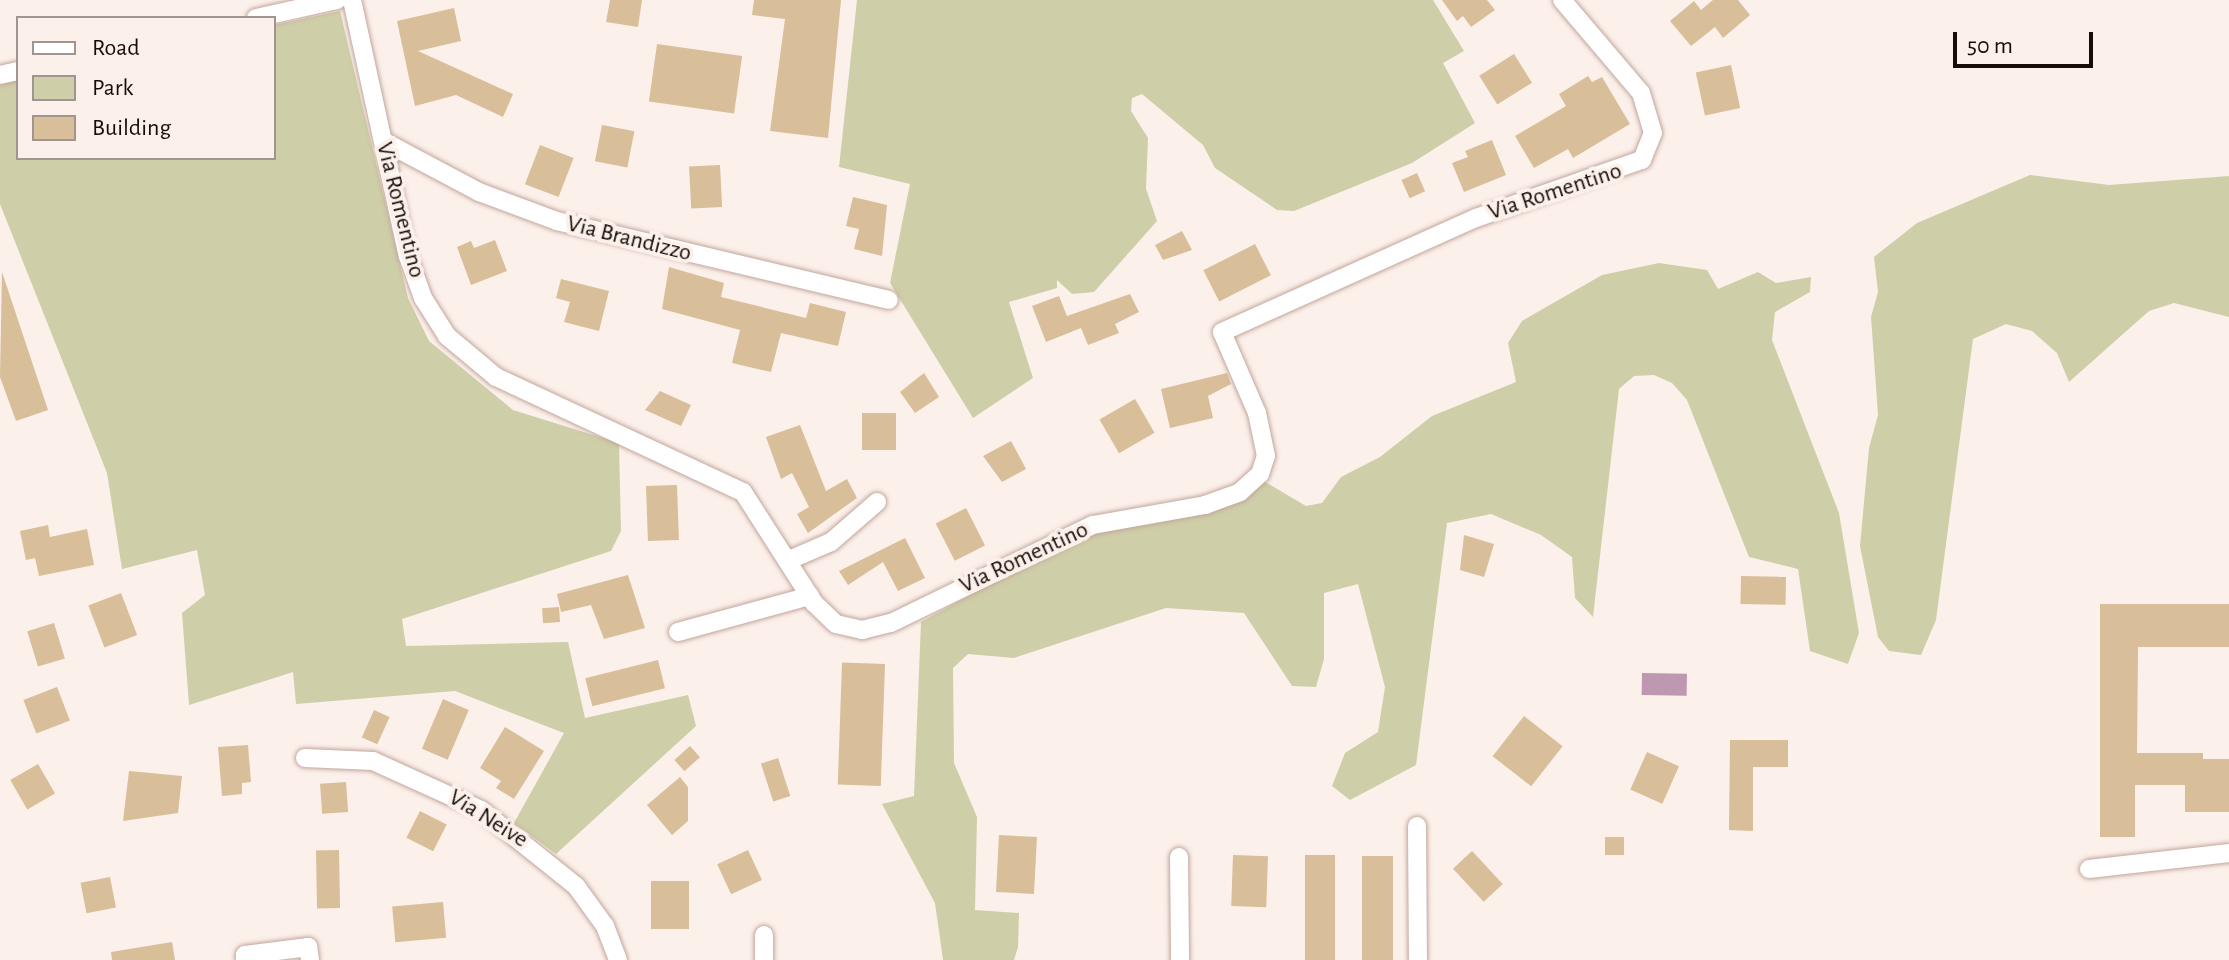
<!DOCTYPE html>
<style>
body{margin:0}
#map{position:relative;width:2229px;height:960px;overflow:hidden;background:#fcf0eb;font-family:"Alegreya Sans",sans-serif}
div>[style]{position:absolute}
[style*='--x']{left:calc(var(--x)*1px);top:calc(var(--y)*1px);width:calc(var(--w)*1px);rotate:calc(var(--a)*1deg)}
.green>*{inset:0;background:#cecea8}
.water>*{inset:0;background:#be97b0;transform-origin:0 0}
.building>*{inset:0;background:#d8be99;transform-origin:0 0}
.roads{filter:drop-shadow(0 0 2px #c2a69b) drop-shadow(0 0 2px #c2a69b)}
.minor>*{height:18px;margin:-9px;padding:0 9px;transform-origin:9px;border-radius:9px;background:#fff}
span{translate:-50% -50%;white-space:nowrap;text-align:center;line-height:1.15;-webkit-text-stroke:8px #fcf0eb;paint-order:stroke}
.street-label{font-size:24px;color:#160d09}
.legend{position:absolute;left:16px;top:16px;width:260px;height:144px;box-sizing:border-box;background:#fcf0eb;border:2px solid #a09591;margin:0;padding:10px 14px;list-style:none;font-size:24px;color:#160d09}
.legend li{display:flex;align-items:center;gap:16px;height:40px}
.legend b{width:40px;border:2px solid #a09591}
.scale{position:absolute;left:1953px;top:32px;width:140px;height:36px;box-sizing:border-box;border:4px solid #160d09;border-top:0;padding-left:10px;font-size:24px;line-height:28px;white-space:nowrap;color:#160d09;-webkit-text-stroke:6px #fcf0eb;paint-order:stroke}
</style>
<div id="map">
<div class="green">
<div style="clip-path:polygon(857px 0,1433px 0,1464px 51px,1443px 63px,1475px 123px,1412px 163px,1294px 211px,1277px 210px,1215px 168px,1203px 145px,1142px 94px,1132px 98px,1131px 111px,1148px 138px,1146px 189px,1157px 221px,1094px 292px,1072px 294px,1057px 280px,1057px 288px,1009px 302px,1033px 378px,973px 418px,890px 283px,910px 184px,839px 167px)"></div>
<div style="clip-path:polygon(340px 11px,408px 298px,429px 341px,513px 410px,619px 443px,621px 531px,611px 551px,402px 619px,406px 646px,568px 642px,585px 718px,688px 695px,696px 726px,556px 854px,514px 823px,564px 733px,455px 691px,296px 704px,293px 672px,189px 705px,182px 613px,205px 595px,197px 550px,122px 569px,107px 473px,0 204px,0 84px,18px 80px,18px 158px,274px 158px,274px 25px)"></div>
<div style="clip-path:polygon(2030px 175px,2109px 185px,2229px 176px,2229px 317px,2174px 303px,2149px 311px,2069px 382px,2057px 353px,2032px 331px,2006px 324px,1973px 339px,1936px 620px,1921px 655px,1889px 651px,1878px 637px,1860px 546px,1869px 448px,1878px 415px,1871px 317px,1878px 292px,1874px 257px,1917px 223px)"></div>
<div style="clip-path:polygon(1659px 263px,1707px 270px,1718px 289px,1758px 272px,1776px 283px,1811px 277px,1810px 292px,1775px 312px,1772px 340px,1839px 513px,1859px 633px,1848px 664px,1810px 651px,1798px 569px,1749px 557px,1687px 400px,1672px 383px,1654px 375px,1634px 376px,1619px 389px,1593px 617px,1575px 598px,1572px 557px,1541px 535px,1491px 514px,1447px 523px,1416px 765px,1350px 800px,1332px 786px,1345px 753px,1378px 732px,1385px 687px,1358px 584px,1324px 593px,1324px 659px,1316px 687px,1292px 686px,1244px 613px,1166px 608px,1014px 658px,968px 654px,953px 668px,954px 763px,977px 817px,975px 910px,1019px 913px,1018px 947px,1014px 960px,943px 960px,935px 903px,882px 804px,914px 796px,921px 622px,1069px 541px,1262px 480px,1306px 506px,1322px 503px,1341px 477px,1380px 457px,1432px 416px,1516px 382px,1508px 343px,1522px 321px,1602px 275px)"></div>
</div>
<div class="water">
<div style="left:1642px;top:673px;width:45px;height:22px;rotate:1deg"></div>
</div>
<div class="building">
<div style="clip-path:polygon(610px 0,642px 0,638px 27px,606px 22px)"></div>
<div style="clip-path:polygon(754px 0,841px 0,828px 138px,770px 131px,785px 19px,752px 15px)"></div>
<div style="clip-path:polygon(1442px 0,1487px 0,1495px 10px,1471px 27px,1463px 16px,1457px 21px)"></div>
<div style="clip-path:polygon(1713px 0,1738px 0,1750px 15px,1723px 38px,1715px 27px,1691px 46px,1670px 21px,1694px 1px,1701px 10px)"></div>
<div style="clip-path:polygon(454px 8px,461px 41px,418px 51px,513px 94px,503px 117px,456px 95px,415px 106px,397px 21px)"></div>
<div style="left:657px;top:44px;width:86px;height:58px;rotate:8deg"></div>
<div style="left:1514px;top:54px;width:34px;height:41px;rotate:58deg"></div>
<div style="left:1731px;top:65px;width:44px;height:36px;rotate:78deg"></div>
<div style="clip-path:polygon(1588px 76px,1592px 82px,1602px 77px,1630px 124px,1573px 158px,1568px 149px,1534px 168px,1515px 136px,1566px 106px,1559px 94px)"></div>
<div style="left:602px;top:125px;width:33px;height:37px;rotate:11deg"></div>
<div style="clip-path:polygon(1492px 140px,1506px 175px,1464px 192px,1452px 163px,1468px 157px,1465px 151px)"></div>
<div style="left:540px;top:145px;width:36px;height:42px;rotate:21deg"></div>
<div style="left:720px;top:165px;width:42px;height:31px;rotate:87deg"></div>
<div style="left:1417px;top:173px;width:20px;height:17px;rotate:66deg"></div>
<div style="clip-path:polygon(853px 197px,887px 205px,882px 256px,854px 249px,859px 229px,846px 226px)"></div>
<div style="clip-path:polygon(1182px 231px,1192px 250px,1163px 260px,1155px 245px)"></div>
<div style="clip-path:polygon(495px 240px,507px 271px,471px 285px,457px 247px,471px 241px,474px 248px)"></div>
<div style="left:1255px;top:244px;width:35px;height:58px;rotate:63deg"></div>
<div style="clip-path:polygon(669px 267px,724px 283px,721px 297px,806px 318px,810px 303px,846px 312px,838px 346px,781px 333px,771px 372px,732px 363px,740px 330px,662px 309px)"></div>
<div style="clip-path:polygon(2px 272px,48px 410px,16px 421px,0 377px)"></div>
<div style="clip-path:polygon(561px 279px,609px 291px,599px 331px,564px 322px,570px 302px,556px 298px)"></div>
<div style="clip-path:polygon(1130px 294px,1139px 312px,1115px 324px,1119px 333px,1088px 345px,1081px 328px,1046px 342px,1032px 306px,1059px 296px,1067px 316px)"></div>
<div style="clip-path:polygon(924px 373px,939px 397px,915px 413px,900px 392px)"></div>
<div style="clip-path:polygon(1227px 373px,1231px 384px,1208px 396px,1213px 418px,1170px 428px,1161px 389px)"></div>
<div style="clip-path:polygon(660px 391px,691px 405px,681px 426px,645px 410px)"></div>
<div style="left:1135px;top:399px;width:39px;height:41px;rotate:60deg"></div>
<div style="left:862px;top:413px;width:34px;height:37px"></div>
<div style="clip-path:polygon(800px 425px,826px 491px,847px 479px,857px 498px,808px 533px,797px 514px,809px 507px,792px 473px,781px 479px,766px 437px)"></div>
<div style="clip-path:polygon(1011px 441px,1026px 469px,1002px 482px,983px 456px)"></div>
<div style="left:677px;top:485px;width:55px;height:31px;rotate:88deg"></div>
<div style="left:966px;top:508px;width:42px;height:34px;rotate:63deg"></div>
<div style="clip-path:polygon(48px 525px,50px 537px,87px 529px,94px 565px,39px 576px,35px 558px,26px 560px,20px 531px)"></div>
<div style="clip-path:polygon(1464px 535px,1494px 544px,1484px 577px,1460px 570px)"></div>
<div style="clip-path:polygon(905px 538px,925px 578px,898px 591px,883px 562px,848px 585px,839px 571px)"></div>
<div style="clip-path:polygon(628px 575px,645px 628px,604px 639px,591px 605px,561px 612px,557px 594px)"></div>
<div style="left:1741px;top:576px;width:45px;height:28px;rotate:1deg"></div>
<div style="left:121px;top:593px;width:45px;height:35px;rotate:69deg"></div>
<div style="clip-path:polygon(2100px 604px,2229px 604px,2229px 647px,2138px 647px,2137px 753px,2203px 753px,2203px 759px,2229px 759px,2229px 812px,2185px 812px,2185px 785px,2135px 785px,2135px 837px,2100px 837px)"></div>
<div style="left:559px;top:607px;width:15px;height:17px;rotate:86deg"></div>
<div style="left:54px;top:623px;width:37px;height:28px;rotate:73deg"></div>
<div style="left:658px;top:660px;width:29px;height:75px;rotate:76deg"></div>
<div style="left:885px;top:664px;width:122px;height:43px;rotate:92deg"></div>
<div style="left:57px;top:687px;width:36px;height:36px;rotate:69deg"></div>
<div style="left:443px;top:699px;width:28px;height:54px;rotate:23deg"></div>
<div style="left:374px;top:710px;width:17px;height:30px;rotate:24deg"></div>
<div style="left:1524px;top:716px;width:49px;height:51px;rotate:38deg"></div>
<div style="clip-path:polygon(505px 727px,544px 751px,514px 799px,496px 788px,501px 781px,480px 768px)"></div>
<div style="clip-path:polygon(1730px 740px,1788px 740px,1788px 767px,1753px 767px,1753px 831px,1729px 830px)"></div>
<div style="clip-path:polygon(248px 745px,251px 782px,242px 783px,242px 794px,222px 796px,218px 747px)"></div>
<div style="left:690px;top:746px;width:15px;height:21px;rotate:48deg"></div>
<div style="left:1647px;top:752px;width:35px;height:41px;rotate:24deg"></div>
<div style="left:778px;top:758px;width:40px;height:18px;rotate:72deg"></div>
<div style="left:38px;top:764px;width:34px;height:32px;rotate:60deg"></div>
<div style="clip-path:polygon(129px 771px,182px 776px,178px 813px,123px 821px)"></div>
<div style="clip-path:polygon(680px 777px,688px 787px,688px 821px,672px 835px,647px 805px)"></div>
<div style="left:346px;top:782px;width:30px;height:26px;rotate:86deg"></div>
<div style="left:420px;top:811px;width:30px;height:30px;rotate:27deg"></div>
<div style="left:999px;top:835px;width:38px;height:57px;rotate:3deg"></div>
<div style="left:1605px;top:837px;width:19px;height:18px"></div>
<div style="left:339px;top:850px;width:58px;height:23px;rotate:89deg"></div>
<div style="left:748px;top:850px;width:33px;height:34px;rotate:65deg"></div>
<div style="left:1472px;top:851px;width:45px;height:26px;rotate:47deg"></div>
<div style="left:1233px;top:855px;width:35px;height:51px;rotate:2deg"></div>
<div style="left:1305px;top:855px;width:30px;height:105px"></div>
<div style="left:1362px;top:856px;width:31px;height:104px"></div>
<div style="left:110px;top:877px;width:31px;height:30px;rotate:79deg"></div>
<div style="left:689px;top:881px;width:48px;height:38px;rotate:90deg"></div>
<div style="left:443px;top:902px;width:36px;height:51px;rotate:85deg"></div>
<div style="clip-path:polygon(172px 942px,175px 960px,112px 960px,111px 952px)"></div>
</div>
<div class="roads">
<div class="minor">
<div style="--x:352;--y:0;--w:262;--a:77.7"></div>
<div style="--x:408;--y:256;--w:45;--a:70.3"></div>
<div style="--x:423;--y:298;--w:45;--a:57.7"></div>
<div style="--x:447;--y:336;--w:64;--a:39.9"></div>
<div style="--x:496;--y:377;--w:272;--a:25"></div>
<div style="--x:743;--y:492;--w:132;--a:57.4"></div>
<div style="--x:814;--y:603;--w:30;--a:44"></div>
<div style="--x:836;--y:624;--w:27;--a:13"></div>
<div style="--x:862;--y:630;--w:30;--a:-14"></div>
<div style="--x:891;--y:623;--w:225;--a:-25.9"></div>
<div style="--x:1093;--y:525;--w:114;--a:-10.1"></div>
<div style="--x:1205;--y:505;--w:37;--a:-20"></div>
<div style="--x:1240;--y:492;--w:27;--a:-42"></div>
<div style="--x:1260;--y:474;--w:19;--a:-72"></div>
<div style="--x:1266;--y:456;--w:44;--a:-101.8"></div>
<div style="--x:1257;--y:413;--w:88;--a:-113.4"></div>
<div style="--x:1222;--y:332;--w:278;--a:-24.2"></div>
<div style="--x:1476;--y:218;--w:176;--a:-19.3"></div>
<div style="--x:1642;--y:160;--w:29;--a:-68"></div>
<div style="--x:1653;--y:133;--w:42;--a:-106.7"></div>
<div style="--x:1641;--y:93;--w:122;--a:-130.3"></div>
<div style="--x:256;--y:18;--w:83;--a:-12.5"></div>
<div style="--x:0;--y:75;--w:18;--a:-13"></div>
<div style="--x:383;--y:141;--w:109;--a:28"></div>
<div style="--x:479;--y:192;--w:83;--a:20.4"></div>
<div style="--x:557;--y:221;--w:341;--a:13.4"></div>
<div style="--x:789;--y:560;--w:46;--a:-23.2"></div>
<div style="--x:831;--y:542;--w:61;--a:-41"></div>
<div style="--x:678;--y:632;--w:137;--a:-15.3"></div>
<div style="--x:305;--y:758;--w:68;--a:2.5"></div>
<div style="--x:373;--y:761;--w:119;--a:24.4"></div>
<div style="--x:481;--y:810;--w:122;--a:38.7"></div>
<div style="--x:576;--y:886;--w:49;--a:54.1"></div>
<div style="--x:605;--y:926;--w:36;--a:69"></div>
<div style="--x:1417;--y:826;--w:134;--a:89.6"></div>
<div style="--x:1179;--y:857;--w:103;--a:89.4"></div>
<div style="--x:2089;--y:869;--w:141;--a:-6.5"></div>
<div style="--x:245;--y:960;--w:5;--a:-90"></div>
<div style="--x:245;--y:955;--w:64;--a:-7.2"></div>
<div style="--x:308;--y:947;--w:13;--a:81"></div>
<div style="--x:764;--y:960;--w:25;--a:-90"></div>
</div>
</div>
<div class="street-label">
<span style="left:1555px;top:192px;rotate:-18deg">Via Romentino</span>
<span style="left:400px;top:210px;rotate:76deg">Via Romentino</span>
<span style="left:629px;top:239px;rotate:14deg">Via Brandizzo</span>
<span style="left:1024px;top:558px;rotate:-25deg">Via Romentino</span>
<span style="left:488px;top:819px;rotate:32deg">Via Neive</span>
</div>
<ul class="legend">
<li><b style="height:10px;background:#fff"></b>Road</li>
<li><b style="height:22px;background:#cecea8"></b>Park</li>
<li><b style="height:22px;background:#d8be99"></b>Building</li>
</ul>
<div class="scale">50 m</div>
</div>
